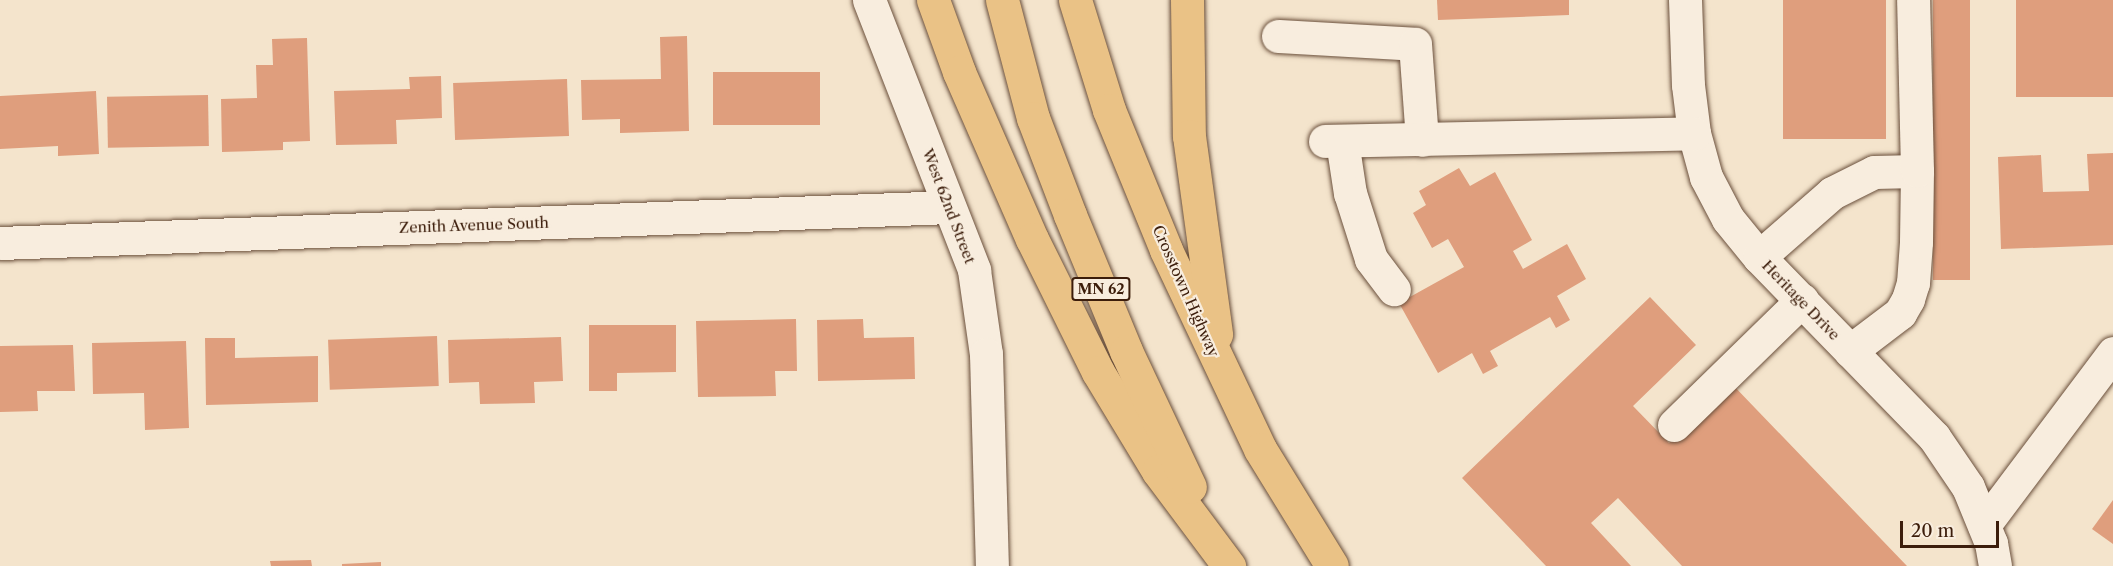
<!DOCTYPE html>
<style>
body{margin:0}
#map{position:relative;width:2113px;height:566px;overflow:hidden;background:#f4e4cc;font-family:"Libre Caslon Text",serif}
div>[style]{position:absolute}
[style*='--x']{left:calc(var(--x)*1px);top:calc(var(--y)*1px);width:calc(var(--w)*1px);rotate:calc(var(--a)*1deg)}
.building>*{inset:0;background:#df9e7d;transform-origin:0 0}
.roads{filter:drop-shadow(0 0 2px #6a4f3b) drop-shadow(0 0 2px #6a4f3b)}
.minor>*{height:33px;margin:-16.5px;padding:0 16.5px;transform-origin:16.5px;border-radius:16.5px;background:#f8edde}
.highway>*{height:33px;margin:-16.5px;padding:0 16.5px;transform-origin:16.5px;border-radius:16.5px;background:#eac286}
span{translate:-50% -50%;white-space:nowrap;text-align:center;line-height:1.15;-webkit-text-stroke:4.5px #f8edde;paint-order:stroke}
.shield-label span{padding:2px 4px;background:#f8edde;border:2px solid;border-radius:4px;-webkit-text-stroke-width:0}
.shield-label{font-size:14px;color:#3c1d0b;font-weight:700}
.street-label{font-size:15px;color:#3c1d0b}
.scale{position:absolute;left:1900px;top:521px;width:99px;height:27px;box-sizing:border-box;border:3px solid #3c1d0b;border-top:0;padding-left:8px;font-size:18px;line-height:21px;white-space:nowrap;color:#3c1d0b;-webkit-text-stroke:4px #f8edde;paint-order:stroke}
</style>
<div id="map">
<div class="building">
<div style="clip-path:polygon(1437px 0,1569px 0,1569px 15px,1438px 20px)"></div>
<div style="left:1783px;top:0;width:103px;height:139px"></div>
<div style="left:1933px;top:0;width:37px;height:280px"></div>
<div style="left:2016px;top:0;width:97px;height:97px"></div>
<div style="clip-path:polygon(687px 36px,689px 131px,620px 133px,620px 119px,582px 120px,581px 80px,661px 79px,660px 37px)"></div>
<div style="clip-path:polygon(307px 38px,310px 141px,283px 142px,283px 150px,222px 152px,221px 99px,257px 98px,256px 65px,273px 65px,272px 39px)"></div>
<div style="left:820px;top:72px;width:53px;height:107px;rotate:90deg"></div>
<div style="clip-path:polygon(441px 76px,442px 118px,396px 120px,397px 144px,336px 145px,334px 91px,410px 89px,409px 77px)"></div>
<div style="left:567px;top:79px;width:57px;height:114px;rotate:88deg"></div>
<div style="clip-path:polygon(96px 91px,99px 154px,58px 156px,58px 146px,0 149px,0 96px)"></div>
<div style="left:208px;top:95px;width:51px;height:101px;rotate:89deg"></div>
<div style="clip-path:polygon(2113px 153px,2113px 245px,2001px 249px,1998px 157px,2041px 155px,2043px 192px,2089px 191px,2087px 154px)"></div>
<div style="clip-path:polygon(1459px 168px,1470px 186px,1495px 172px,1532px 240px,1513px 251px,1523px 269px,1567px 244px,1586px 279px,1557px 296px,1570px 320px,1556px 328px,1550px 317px,1490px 351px,1498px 366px,1483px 374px,1472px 353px,1438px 373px,1399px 303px,1464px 267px,1448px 239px,1432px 248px,1413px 213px,1426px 205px,1419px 191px)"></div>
<div style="clip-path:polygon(1650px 297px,1696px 345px,1633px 406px,1669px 443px,1731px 383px,1907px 566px,1682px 566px,1618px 498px,1591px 523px,1631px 566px,1546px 566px,1462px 478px)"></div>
<div style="clip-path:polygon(796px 319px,797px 371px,775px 371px,776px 396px,698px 397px,696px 321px)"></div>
<div style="clip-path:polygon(863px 319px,864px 338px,914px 337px,915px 379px,818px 381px,817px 320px)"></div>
<div style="clip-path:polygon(589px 325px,676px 325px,676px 372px,617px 373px,617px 391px,589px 391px)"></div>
<div style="left:437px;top:336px;width:50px;height:109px;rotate:88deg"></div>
<div style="clip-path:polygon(561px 337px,563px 381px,534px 382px,535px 403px,480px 404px,479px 382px,449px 383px,448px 340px)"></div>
<div style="clip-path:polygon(205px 338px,235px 338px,235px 358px,318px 356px,318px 402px,206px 405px)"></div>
<div style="clip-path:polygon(186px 341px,189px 428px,145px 430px,144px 393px,93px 394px,92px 343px)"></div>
<div style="clip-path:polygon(73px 345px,75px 391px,37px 391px,38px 411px,0 412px,0 346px)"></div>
<div style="clip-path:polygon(2113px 500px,2113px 544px,2092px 529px)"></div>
<div style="clip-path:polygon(311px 560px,312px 566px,271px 566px,270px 561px)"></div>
<div style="clip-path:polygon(381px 562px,381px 566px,342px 566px,342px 564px)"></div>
</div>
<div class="roads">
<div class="minor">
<div style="--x:869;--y:0;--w:290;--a:68.7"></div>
<div style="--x:974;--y:270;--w:85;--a:81.9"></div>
<div style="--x:986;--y:354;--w:212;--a:88.4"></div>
<div style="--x:1685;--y:0;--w:85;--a:88"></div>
<div style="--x:1688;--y:85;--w:48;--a:82.9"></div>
<div style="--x:1694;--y:133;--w:46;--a:74.7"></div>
<div style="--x:1706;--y:177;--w:47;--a:62.4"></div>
<div style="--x:1728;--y:219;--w:49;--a:50.8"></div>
<div style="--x:1759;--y:257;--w:251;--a:45.8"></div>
<div style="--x:1934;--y:437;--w:60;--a:55.8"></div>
<div style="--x:1968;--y:487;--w:61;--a:67.7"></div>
<div style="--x:1991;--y:543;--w:23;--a:80"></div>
<div style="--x:1278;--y:36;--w:137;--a:3.3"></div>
<div style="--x:1415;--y:44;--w:96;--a:85.8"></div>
<div style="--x:1325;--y:141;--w:369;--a:-1.2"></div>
<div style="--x:1342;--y:141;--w:53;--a:81.3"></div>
<div style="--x:1350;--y:193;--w:69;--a:72.3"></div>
<div style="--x:1371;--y:259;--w:38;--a:53"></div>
<div style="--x:0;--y:243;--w:949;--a:-2.17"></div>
<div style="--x:1759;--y:257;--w:97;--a:-41.2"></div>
<div style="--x:1832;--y:193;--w:47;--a:-26.6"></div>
<div style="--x:1874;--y:172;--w:43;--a:-1.3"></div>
<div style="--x:1850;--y:351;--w:63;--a:-37.2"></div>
<div style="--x:1900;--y:313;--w:16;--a:-60"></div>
<div style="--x:1908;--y:299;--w:17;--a:-73"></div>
<div style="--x:1913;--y:283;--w:41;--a:-85.8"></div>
<div style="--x:1916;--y:242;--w:71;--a:-89.2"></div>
<div style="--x:1917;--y:171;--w:171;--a:-91.3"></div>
<div style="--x:1674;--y:425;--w:179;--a:-44.3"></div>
<div style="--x:1984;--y:525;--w:215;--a:-53.1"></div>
</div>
<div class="highway">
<div style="--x:933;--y:0;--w:77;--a:70.1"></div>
<div style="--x:959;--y:72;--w:182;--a:66.4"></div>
<div style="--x:1032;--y:239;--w:148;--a:63.6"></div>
<div style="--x:1098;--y:372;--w:116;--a:58.8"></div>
<div style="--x:1158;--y:471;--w:119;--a:53.2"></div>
<div style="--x:1002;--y:0;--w:122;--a:75.3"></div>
<div style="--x:1033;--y:118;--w:104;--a:69.1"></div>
<div style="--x:1070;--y:215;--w:147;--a:67.6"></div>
<div style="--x:1126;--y:351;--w:150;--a:64.8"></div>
<div style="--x:1075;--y:0;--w:115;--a:72.8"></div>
<div style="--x:1109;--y:110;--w:151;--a:67.8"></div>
<div style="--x:1166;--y:250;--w:220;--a:64.7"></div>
<div style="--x:1260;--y:449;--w:137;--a:58.4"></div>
<div style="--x:1187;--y:0;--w:136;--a:89.2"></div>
<div style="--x:1189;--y:136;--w:200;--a:82.2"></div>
</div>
</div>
<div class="shield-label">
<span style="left:1101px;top:289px">MN 62</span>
</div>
<div class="street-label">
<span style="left:949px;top:206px;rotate:69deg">West 62nd Street</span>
<span style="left:474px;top:225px;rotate:-2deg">Zenith Avenue South</span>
<span style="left:1186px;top:291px;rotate:66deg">Crosstown Highway</span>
<span style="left:1801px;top:300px;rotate:46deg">Heritage Drive</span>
</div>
<div class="scale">20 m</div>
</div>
